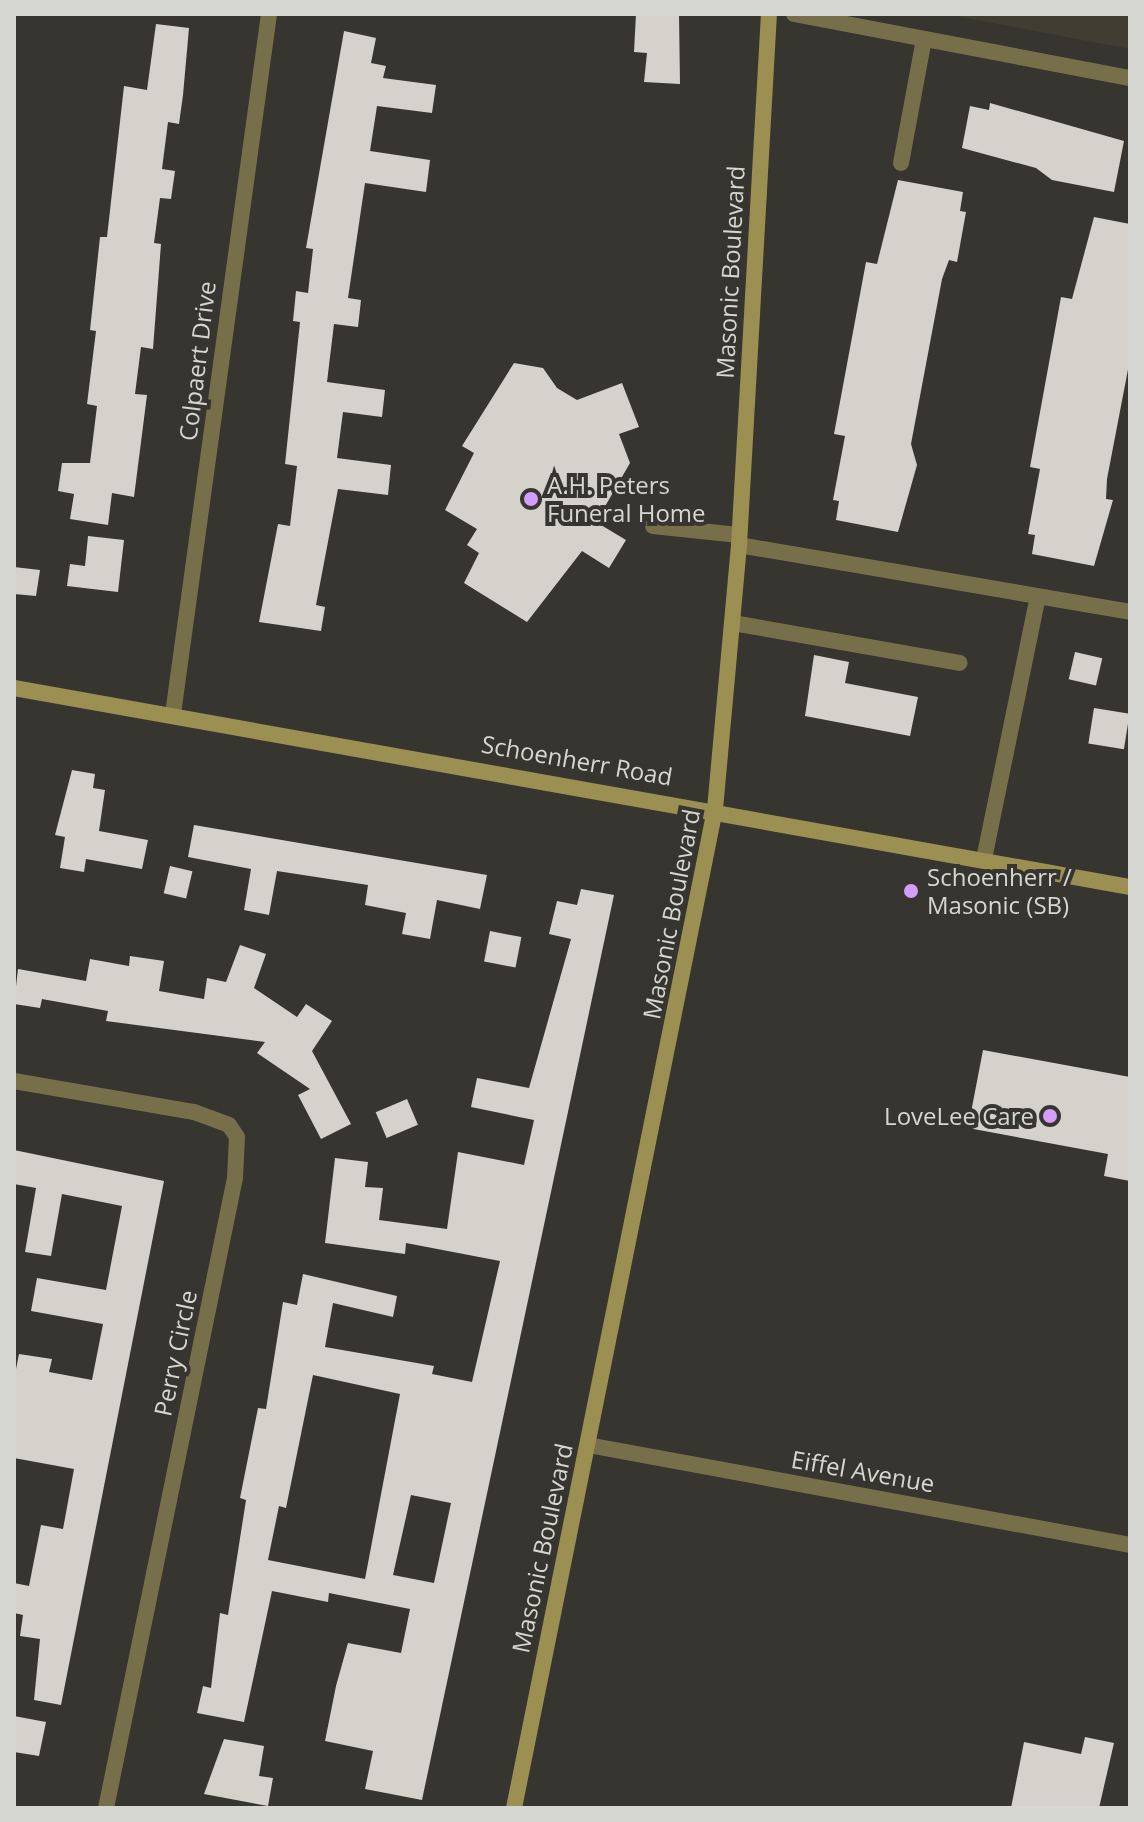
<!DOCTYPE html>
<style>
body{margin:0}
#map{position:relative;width:1144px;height:1822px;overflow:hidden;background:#36352f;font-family:"Open Sans",sans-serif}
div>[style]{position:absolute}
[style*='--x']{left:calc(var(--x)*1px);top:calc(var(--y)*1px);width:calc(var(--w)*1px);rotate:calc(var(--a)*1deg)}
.built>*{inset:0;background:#403e32}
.building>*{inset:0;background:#d4d2cb;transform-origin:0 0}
.lane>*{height:16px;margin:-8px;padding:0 8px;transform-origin:8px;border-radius:8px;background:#766f49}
.street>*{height:16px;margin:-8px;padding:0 8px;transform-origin:8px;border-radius:8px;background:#766f49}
.secondary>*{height:16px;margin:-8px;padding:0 8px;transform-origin:8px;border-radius:8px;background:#9b8f51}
.dots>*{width:22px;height:22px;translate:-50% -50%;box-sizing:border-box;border:4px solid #36352f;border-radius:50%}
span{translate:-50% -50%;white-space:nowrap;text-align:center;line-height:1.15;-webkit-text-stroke:8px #36352f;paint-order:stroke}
.street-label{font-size:24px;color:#d6d6d2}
.poi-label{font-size:24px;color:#d6d6d2}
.left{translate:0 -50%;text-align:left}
.right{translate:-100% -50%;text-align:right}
.frame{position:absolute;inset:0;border:16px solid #d6d6d2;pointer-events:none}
</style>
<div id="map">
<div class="built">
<div style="clip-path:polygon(945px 14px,1130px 14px,1130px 49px)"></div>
</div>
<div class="building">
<div style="clip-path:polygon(636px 14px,679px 14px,680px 84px,644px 82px,647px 53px,634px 52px)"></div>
<div style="clip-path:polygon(156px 24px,189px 28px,183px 95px,179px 124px,168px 122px,162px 169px,175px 171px,171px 199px,160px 198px,154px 243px,161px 244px,153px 349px,141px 347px,135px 394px,147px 395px,134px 497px,112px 493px,108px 525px,70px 519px,74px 494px,58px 491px,62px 463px,90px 463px,97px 406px,87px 404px,96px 331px,90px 330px,100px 237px,107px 237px,124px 86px,147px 90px)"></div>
<div style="clip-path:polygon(344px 31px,376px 38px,371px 63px,386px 66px,383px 78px,436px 85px,432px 113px,377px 106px,370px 151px,430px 160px,426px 192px,365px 183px,348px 298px,361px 300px,358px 327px,334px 324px,327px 382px,385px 390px,382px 417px,343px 412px,337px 458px,391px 465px,388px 495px,338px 489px,316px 605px,325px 607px,321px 631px,259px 622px,278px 524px,290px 526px,297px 466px,285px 464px,300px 322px,293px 321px,296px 291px,308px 293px,313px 249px,306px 248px)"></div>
<div style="clip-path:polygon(990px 103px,1124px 141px,1114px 192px,1052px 180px,1036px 168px,962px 148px,970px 106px,989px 110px)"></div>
<div style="clip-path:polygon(898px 180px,963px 192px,960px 211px,966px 212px,957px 262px,949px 260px,942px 279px,911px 444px,917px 465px,898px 532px,836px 520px,839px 501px,833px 500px,845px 436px,834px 434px,866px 262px,877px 264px)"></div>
<div style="clip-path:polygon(1094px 217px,1130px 224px,1130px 359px,1107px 479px,1106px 499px,1113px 500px,1094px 566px,1032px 554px,1035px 535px,1028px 534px,1040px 469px,1030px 467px,1061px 297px,1072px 299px)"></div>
<div style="clip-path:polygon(514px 363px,543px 368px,557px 388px,577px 400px,622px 383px,639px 427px,619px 434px,630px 463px,596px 522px,626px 540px,609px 568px,582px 551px,527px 622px,464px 583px,479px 553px,467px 545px,477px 529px,445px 510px,474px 453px,462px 446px)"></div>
<div style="clip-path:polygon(88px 536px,124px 540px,118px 592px,67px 586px,70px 564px,85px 566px)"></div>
<div style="clip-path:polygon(14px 567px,40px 570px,36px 596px,14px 594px)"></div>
<div style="left:1075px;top:652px;width:28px;height:28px;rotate:13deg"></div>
<div style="clip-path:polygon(814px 655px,849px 662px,845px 683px,918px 697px,910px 736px,805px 716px)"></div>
<div style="left:1094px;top:708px;width:36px;height:36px;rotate:9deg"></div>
<div style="clip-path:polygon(72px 770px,95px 774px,93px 788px,105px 790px,99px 831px,148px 840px,142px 869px,86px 859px,84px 872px,60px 868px,65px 837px,55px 835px)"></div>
<div style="clip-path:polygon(194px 825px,487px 875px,480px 909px,437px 900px,430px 939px,402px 934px,406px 913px,365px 905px,368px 885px,277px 871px,269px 915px,244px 910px,251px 869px,188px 857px)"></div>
<div style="left:170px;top:866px;width:23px;height:28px;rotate:13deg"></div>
<div style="clip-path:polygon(evenodd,581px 889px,614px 895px,422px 1800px,365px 1789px,373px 1751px,325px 1741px,336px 1686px,348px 1643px,401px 1653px,410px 1609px,329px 1593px,328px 1602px,272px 1591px,244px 1722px,197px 1713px,203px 1686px,211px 1688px,220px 1613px,228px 1615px,246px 1500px,240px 1498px,258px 1408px,266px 1409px,283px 1302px,297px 1305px,303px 1274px,397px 1296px,393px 1317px,333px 1303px,325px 1347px,434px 1366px,432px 1374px,472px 1382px,500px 1261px,406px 1243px,405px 1254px,325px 1243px,335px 1158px,368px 1162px,365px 1187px,383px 1188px,379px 1220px,447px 1229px,458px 1152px,524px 1165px,534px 1120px,471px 1107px,477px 1078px,529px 1088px,571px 939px,549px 934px,557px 901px,577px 905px,581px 889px,313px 1375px,400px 1394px,365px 1579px,268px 1560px,279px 1506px,286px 1508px,313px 1375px,581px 889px,411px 1495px,451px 1503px,434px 1583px,393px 1575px,411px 1495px)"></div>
<div style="left:490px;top:931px;width:32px;height:31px;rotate:11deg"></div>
<div style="clip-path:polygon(240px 945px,266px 954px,254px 988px,297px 1017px,306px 1004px,332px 1021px,312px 1051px,351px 1124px,321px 1139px,298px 1095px,310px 1089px,257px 1053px,265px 1042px,106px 1021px,108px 1011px,42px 999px,40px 1008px,14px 1004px,18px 969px,86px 981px,90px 959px,129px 966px,130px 956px,164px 961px,159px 991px,204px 999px,207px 978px,226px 982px)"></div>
<div style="clip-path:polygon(983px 1050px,1130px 1077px,1130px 1181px,1104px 1176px,1108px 1154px,968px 1128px)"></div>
<div style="left:407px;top:1099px;width:28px;height:34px;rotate:67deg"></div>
<div style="clip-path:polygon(14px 1150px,164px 1181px,61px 1705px,34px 1700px,40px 1639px,20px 1636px,23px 1615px,14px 1613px,14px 1583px,29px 1586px,41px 1525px,63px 1529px,74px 1469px,14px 1458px,14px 1379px,19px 1354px,52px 1359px,49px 1372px,92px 1380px,103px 1324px,31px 1311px,37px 1278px,106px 1290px,122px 1206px,62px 1194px,51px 1256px,25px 1252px,36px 1188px,14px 1184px)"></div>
<div style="clip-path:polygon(14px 1716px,46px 1722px,39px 1756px,14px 1752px)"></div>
<div style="clip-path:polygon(1085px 1737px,1114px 1743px,1099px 1808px,1011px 1808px,1024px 1742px,1081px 1754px)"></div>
<div style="clip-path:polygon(224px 1739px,264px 1746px,259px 1776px,273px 1778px,268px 1806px,204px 1794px)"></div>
</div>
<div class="lane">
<div style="--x:794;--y:14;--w:342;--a:10.8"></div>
<div style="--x:901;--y:163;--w:126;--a:-79.5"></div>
<div style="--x:653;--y:526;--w:86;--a:6"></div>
<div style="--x:739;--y:545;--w:397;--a:9.7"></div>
<div style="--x:733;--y:623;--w:230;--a:10"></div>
<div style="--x:984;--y:859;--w:268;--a:-78.4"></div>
</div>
<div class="street">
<div style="--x:173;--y:714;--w:707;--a:-82.19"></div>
<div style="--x:14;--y:1081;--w:183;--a:9.8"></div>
<div style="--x:194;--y:1112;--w:37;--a:20"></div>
<div style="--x:229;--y:1125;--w:14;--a:56"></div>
<div style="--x:237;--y:1137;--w:41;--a:92.8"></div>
<div style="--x:235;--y:1178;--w:643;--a:101.57"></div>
<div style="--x:588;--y:1445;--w:551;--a:10.45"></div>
</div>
<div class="secondary">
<div style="--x:14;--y:688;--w:1134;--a:10.11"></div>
<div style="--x:514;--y:1808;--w:1019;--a:-78.62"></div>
<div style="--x:715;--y:809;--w:265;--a:-84.8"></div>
<div style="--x:739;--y:545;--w:532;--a:-86.77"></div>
</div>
<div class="dots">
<div style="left:531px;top:499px;background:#d29dfd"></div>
<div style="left:911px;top:891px;background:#d29dfd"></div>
<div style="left:1050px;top:1116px;background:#d29dfd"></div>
</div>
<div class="street-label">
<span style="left:730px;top:272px;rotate:-87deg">Masonic Boulevard</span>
<span style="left:197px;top:361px;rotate:-83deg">Colpaert Drive</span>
<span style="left:577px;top:760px;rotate:10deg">Schoenherr Road</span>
<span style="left:671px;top:914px;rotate:-79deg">Masonic Boulevard</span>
<span style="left:175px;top:1353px;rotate:-78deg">Perry Circle</span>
<span style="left:863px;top:1471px;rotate:10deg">Eiffel Avenue</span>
<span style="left:542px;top:1548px;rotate:-78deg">Masonic Boulevard</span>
</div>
<div class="poi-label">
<span class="left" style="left:547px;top:499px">A.H. Peters<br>Funeral Home</span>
<span class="left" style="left:927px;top:891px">Schoenherr /<br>Masonic (SB)</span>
<span class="right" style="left:1034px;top:1116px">LoveLee Care</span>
</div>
<div class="frame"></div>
</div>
